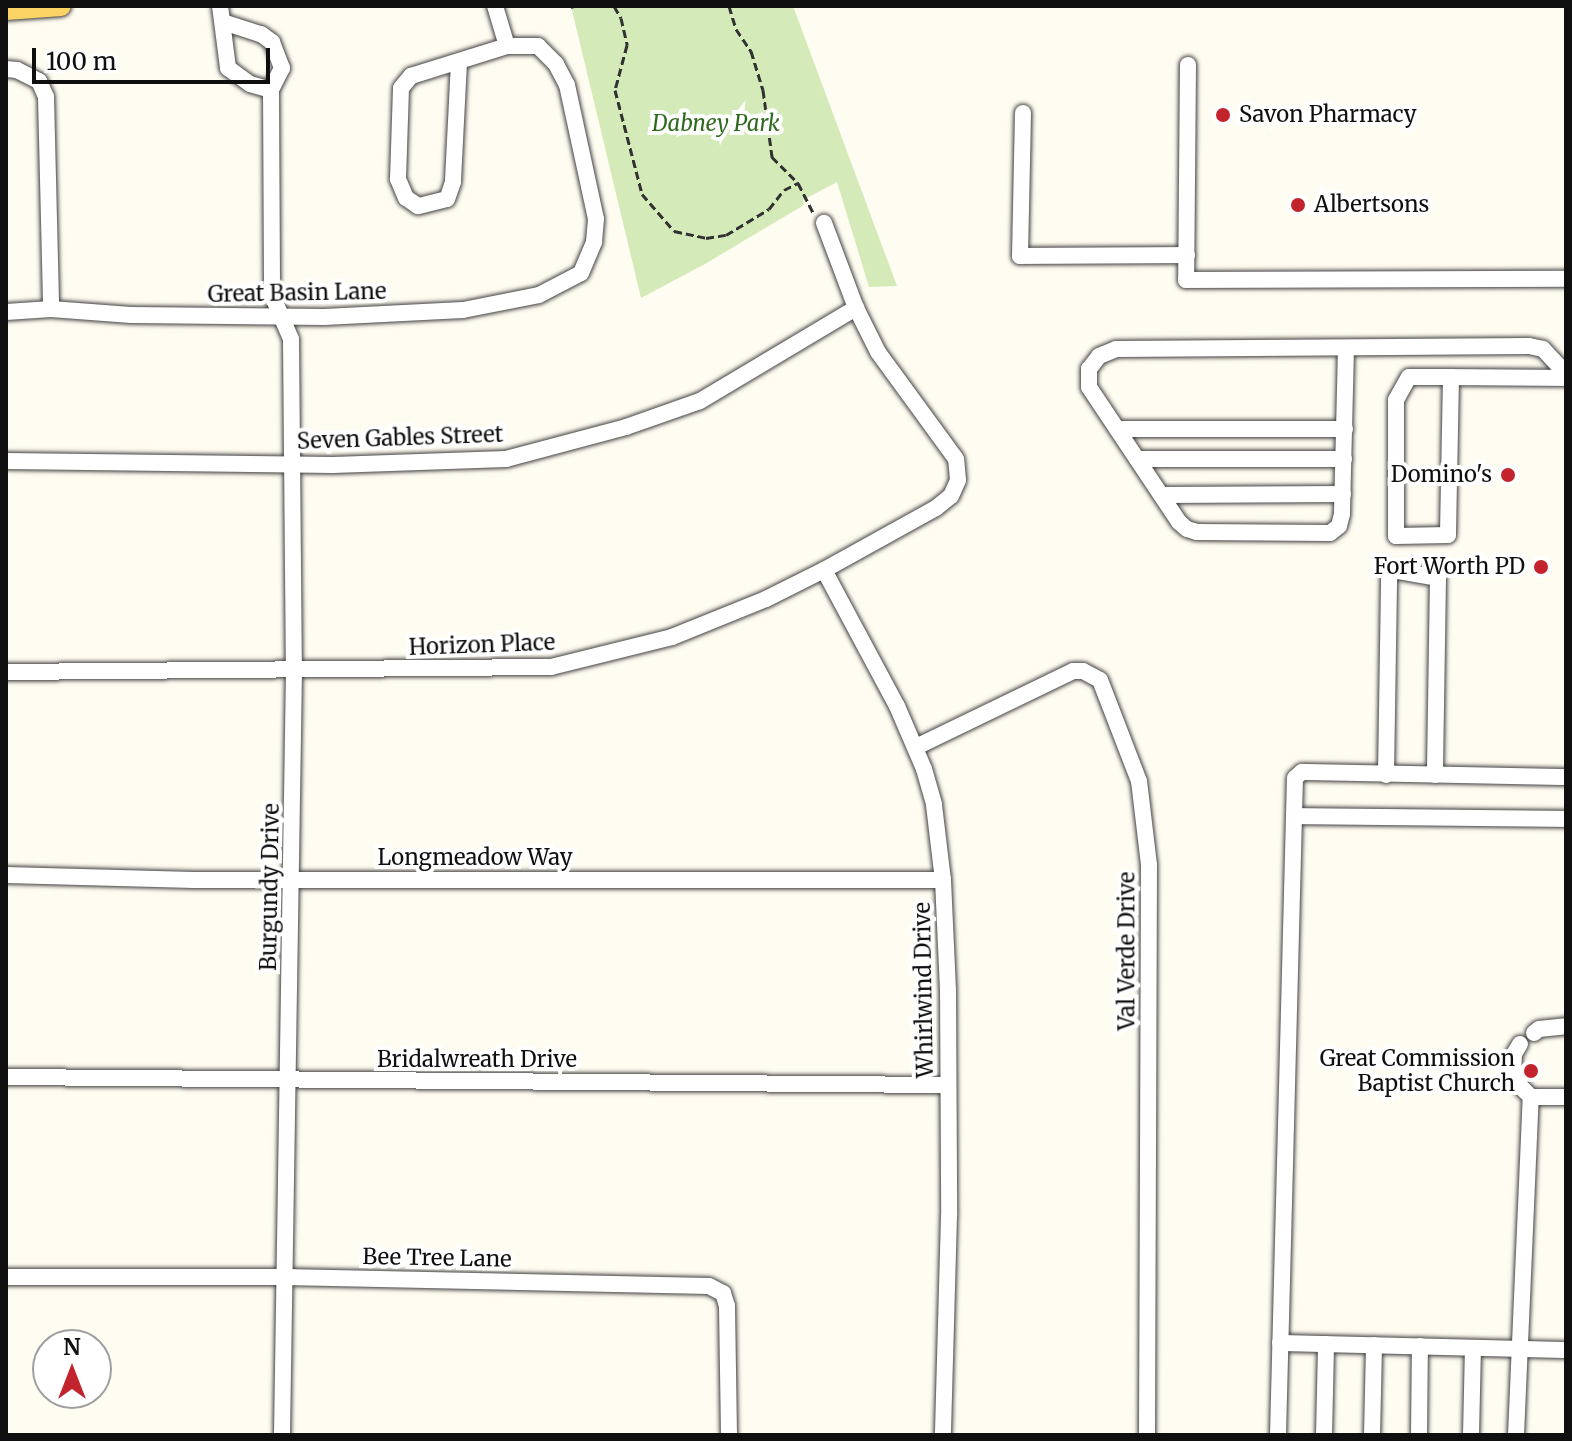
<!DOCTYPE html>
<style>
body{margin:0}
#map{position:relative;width:1572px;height:1441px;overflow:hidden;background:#fffcf1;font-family:Merriweather,serif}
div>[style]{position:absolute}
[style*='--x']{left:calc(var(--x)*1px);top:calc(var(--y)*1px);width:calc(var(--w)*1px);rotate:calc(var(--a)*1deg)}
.green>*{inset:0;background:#d4ebb9}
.path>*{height:3px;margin-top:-1.5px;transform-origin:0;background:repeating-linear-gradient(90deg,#313131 0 8px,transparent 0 12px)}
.roads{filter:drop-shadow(0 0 2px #424242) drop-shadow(0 0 2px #424242)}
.minor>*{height:16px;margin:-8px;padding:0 8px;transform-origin:8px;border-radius:8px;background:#fff}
.major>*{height:20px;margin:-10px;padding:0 10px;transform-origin:10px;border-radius:10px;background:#fbd465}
.dots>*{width:22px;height:22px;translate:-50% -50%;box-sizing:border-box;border:4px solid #fff;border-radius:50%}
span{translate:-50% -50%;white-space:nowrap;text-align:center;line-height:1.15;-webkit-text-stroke:8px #fff;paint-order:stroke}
.poi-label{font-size:22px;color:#0f0f0f}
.left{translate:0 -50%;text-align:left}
.right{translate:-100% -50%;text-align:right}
.park-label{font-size:22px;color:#2e691d;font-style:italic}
.street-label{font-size:22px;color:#0f0f0f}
.frame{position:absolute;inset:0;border:8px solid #0f0f0f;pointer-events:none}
.north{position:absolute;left:32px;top:1329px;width:80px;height:80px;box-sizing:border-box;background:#fff;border:2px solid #9f9f9f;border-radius:50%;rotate:0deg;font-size:22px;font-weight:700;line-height:32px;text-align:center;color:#0f0f0f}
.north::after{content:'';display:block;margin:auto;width:28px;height:36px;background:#c3232d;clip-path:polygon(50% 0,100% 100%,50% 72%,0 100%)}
.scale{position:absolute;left:32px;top:48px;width:238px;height:36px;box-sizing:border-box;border:4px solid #0f0f0f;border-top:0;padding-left:10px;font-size:24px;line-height:28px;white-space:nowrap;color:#0f0f0f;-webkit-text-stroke:6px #fff;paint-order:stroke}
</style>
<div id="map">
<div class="green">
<div style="clip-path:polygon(571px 6px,793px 6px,897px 286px,869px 287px,837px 182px,803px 200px,804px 205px,705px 264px,641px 298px)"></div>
</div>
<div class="path">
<div style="--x:614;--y:6;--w:14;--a:60"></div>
<div style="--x:621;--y:18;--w:28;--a:77"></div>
<div style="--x:627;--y:45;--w:47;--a:104.9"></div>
<div style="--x:615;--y:90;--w:107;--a:75.4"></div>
<div style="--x:642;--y:194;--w:49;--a:49.1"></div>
<div style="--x:674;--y:231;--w:33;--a:12"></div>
<div style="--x:706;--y:238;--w:20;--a:-9"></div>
<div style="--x:726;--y:235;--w:50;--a:-31.2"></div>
<div style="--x:769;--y:209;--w:24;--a:-52"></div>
<div style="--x:784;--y:190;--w:16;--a:-27"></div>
<div style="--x:798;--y:183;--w:34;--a:63"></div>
<div style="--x:729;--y:6;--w:24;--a:73"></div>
<div style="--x:736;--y:29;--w:27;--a:56"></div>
<div style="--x:751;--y:51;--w:41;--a:72.9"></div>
<div style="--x:763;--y:90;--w:68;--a:82.3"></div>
<div style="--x:772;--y:157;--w:37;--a:45"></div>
<div style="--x:571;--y:7;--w:3;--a:-18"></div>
</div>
<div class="roads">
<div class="minor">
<div style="--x:220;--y:6;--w:63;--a:82.6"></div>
<div style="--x:228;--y:68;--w:27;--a:36"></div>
<div style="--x:250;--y:84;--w:22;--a:16"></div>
<div style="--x:223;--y:22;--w:40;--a:18"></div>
<div style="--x:261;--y:34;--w:14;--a:36"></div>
<div style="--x:272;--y:42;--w:28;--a:69"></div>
<div style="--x:282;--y:68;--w:25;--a:117"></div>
<div style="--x:271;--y:90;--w:205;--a:89.7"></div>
<div style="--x:272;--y:295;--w:48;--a:66.6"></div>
<div style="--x:291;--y:339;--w:331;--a:89.5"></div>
<div style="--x:294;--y:670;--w:765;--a:90.9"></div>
<div style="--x:459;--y:62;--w:120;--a:92.9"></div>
<div style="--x:453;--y:182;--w:18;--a:109"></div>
<div style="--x:447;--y:199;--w:30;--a:166"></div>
<div style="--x:418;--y:206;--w:14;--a:-146"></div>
<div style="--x:406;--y:198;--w:21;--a:-113"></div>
<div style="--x:398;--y:179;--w:91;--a:-88.1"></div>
<div style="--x:401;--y:88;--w:16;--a:-50"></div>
<div style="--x:411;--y:76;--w:101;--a:-17.4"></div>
<div style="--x:1188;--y:65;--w:215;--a:90.5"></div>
<div style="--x:1186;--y:280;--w:380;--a:-0.2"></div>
<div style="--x:6;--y:69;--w:11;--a:5"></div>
<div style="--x:17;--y:70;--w:25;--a:27"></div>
<div style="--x:39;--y:81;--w:17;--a:66"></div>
<div style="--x:46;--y:97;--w:212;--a:88.6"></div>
<div style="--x:1023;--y:113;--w:143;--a:91.2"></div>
<div style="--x:1020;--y:256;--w:167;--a:-0.3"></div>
<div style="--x:6;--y:312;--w:45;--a:-3.8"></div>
<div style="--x:51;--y:309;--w:80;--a:4.3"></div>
<div style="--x:131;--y:315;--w:193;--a:0.6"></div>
<div style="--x:324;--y:317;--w:139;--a:-2.9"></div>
<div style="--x:463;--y:310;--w:77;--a:-11.2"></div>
<div style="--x:539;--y:295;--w:47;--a:-27.6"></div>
<div style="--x:581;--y:273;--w:34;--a:-67"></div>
<div style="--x:594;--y:242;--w:23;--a:-85"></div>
<div style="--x:596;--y:219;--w:137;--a:-102.2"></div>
<div style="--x:567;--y:85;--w:24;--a:-118"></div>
<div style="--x:556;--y:64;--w:25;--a:-135"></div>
<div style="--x:538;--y:46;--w:31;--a:180"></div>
<div style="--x:507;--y:46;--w:42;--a:-106.7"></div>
<div style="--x:1346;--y:348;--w:166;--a:91.4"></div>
<div style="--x:1342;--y:514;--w:12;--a:104"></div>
<div style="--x:1339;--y:526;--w:11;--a:142"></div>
<div style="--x:1330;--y:533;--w:133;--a:-179.6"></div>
<div style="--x:1197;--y:532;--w:10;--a:-163"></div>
<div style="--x:1187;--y:529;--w:11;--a:-139"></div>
<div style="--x:1179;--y:522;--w:162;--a:-123.7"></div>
<div style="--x:1089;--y:387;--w:18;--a:-90"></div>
<div style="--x:1089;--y:369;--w:16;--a:-52"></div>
<div style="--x:1099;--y:356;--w:18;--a:-22"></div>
<div style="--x:1116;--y:349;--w:413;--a:-0.4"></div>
<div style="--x:1529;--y:346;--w:14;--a:12"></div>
<div style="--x:1543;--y:349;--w:34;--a:47"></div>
<div style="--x:1451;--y:377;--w:158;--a:91.1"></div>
<div style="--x:1448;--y:535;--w:52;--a:178.9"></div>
<div style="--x:1396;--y:536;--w:136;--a:-90"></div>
<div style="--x:1396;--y:400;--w:26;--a:-61"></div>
<div style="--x:1409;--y:377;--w:42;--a:0"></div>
<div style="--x:1451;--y:377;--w:115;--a:0.5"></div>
<div style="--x:1117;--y:429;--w:228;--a:0"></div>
<div style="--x:1137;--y:459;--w:207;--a:0"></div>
<div style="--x:6;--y:461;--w:327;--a:0.7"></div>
<div style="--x:333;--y:465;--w:173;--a:-2"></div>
<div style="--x:506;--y:459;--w:124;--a:-14.9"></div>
<div style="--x:626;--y:427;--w:78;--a:-19.4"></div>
<div style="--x:700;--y:401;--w:182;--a:-30.8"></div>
<div style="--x:1161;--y:495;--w:182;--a:-0.3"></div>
<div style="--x:824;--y:570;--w:154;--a:61.8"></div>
<div style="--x:897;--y:706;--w:69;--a:66.8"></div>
<div style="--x:924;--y:769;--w:37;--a:74"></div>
<div style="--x:934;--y:805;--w:76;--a:83.2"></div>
<div style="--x:943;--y:880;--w:109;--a:87.4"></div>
<div style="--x:948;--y:989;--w:227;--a:89.7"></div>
<div style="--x:949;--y:1216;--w:219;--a:91.6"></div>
<div style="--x:6;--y:672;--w:545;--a:-0.53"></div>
<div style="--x:551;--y:667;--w:125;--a:-13.9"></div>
<div style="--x:672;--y:637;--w:101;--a:-22"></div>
<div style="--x:766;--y:599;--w:65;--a:-26.6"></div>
<div style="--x:824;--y:570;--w:128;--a:-29"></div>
<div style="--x:936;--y:508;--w:19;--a:-39"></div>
<div style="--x:951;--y:496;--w:17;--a:-66"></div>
<div style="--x:958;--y:480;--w:21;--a:-95"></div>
<div style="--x:956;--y:459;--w:132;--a:-126.1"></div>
<div style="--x:878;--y:352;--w:49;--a:-116.6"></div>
<div style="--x:856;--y:308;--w:91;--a:-110.6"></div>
<div style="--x:916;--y:747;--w:174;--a:-25.8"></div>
<div style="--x:1073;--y:671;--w:10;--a:0"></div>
<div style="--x:1083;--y:671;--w:19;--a:28"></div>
<div style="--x:1100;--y:680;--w:108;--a:68.9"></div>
<div style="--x:1139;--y:781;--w:85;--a:83.2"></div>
<div style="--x:1149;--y:865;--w:570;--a:90.2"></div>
<div style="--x:1386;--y:775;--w:197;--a:-89.1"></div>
<div style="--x:1389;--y:578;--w:9;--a:-63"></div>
<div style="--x:1393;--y:570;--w:46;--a:10.1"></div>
<div style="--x:1438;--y:578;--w:197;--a:90.9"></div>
<div style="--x:1294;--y:816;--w:272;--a:0.6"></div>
<div style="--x:6;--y:875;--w:188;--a:1.5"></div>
<div style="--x:194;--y:880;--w:749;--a:0"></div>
<div style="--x:1534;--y:1033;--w:6;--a:-39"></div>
<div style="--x:1539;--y:1029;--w:27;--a:-6"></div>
<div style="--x:1520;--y:1044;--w:12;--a:121"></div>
<div style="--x:1514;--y:1054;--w:17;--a:93"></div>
<div style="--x:1513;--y:1071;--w:18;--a:63"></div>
<div style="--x:1521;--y:1087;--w:14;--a:45"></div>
<div style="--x:1531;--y:1097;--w:35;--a:0"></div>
<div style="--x:6;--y:1077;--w:942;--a:0.49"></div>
<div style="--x:6;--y:1277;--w:278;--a:0"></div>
<div style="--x:284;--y:1277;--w:425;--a:1.2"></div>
<div style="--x:709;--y:1286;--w:16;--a:27"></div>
<div style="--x:723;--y:1293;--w:14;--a:73"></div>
<div style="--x:727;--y:1306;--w:129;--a:89.1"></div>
<div style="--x:1280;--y:1343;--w:286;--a:1.4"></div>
<div style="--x:1278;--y:1435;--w:657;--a:-88.52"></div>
<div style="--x:1295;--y:778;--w:9;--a:-41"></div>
<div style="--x:1302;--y:772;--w:264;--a:1.1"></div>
<div style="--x:1324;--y:1435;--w:91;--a:-88.7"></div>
<div style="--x:1372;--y:1435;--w:90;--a:-88.7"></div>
<div style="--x:1419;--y:1435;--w:89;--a:-89.4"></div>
<div style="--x:1471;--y:1435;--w:87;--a:-88.7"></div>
<div style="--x:1516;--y:1435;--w:338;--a:-87.5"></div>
</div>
<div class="major">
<div style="--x:6;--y:10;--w:55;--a:-4.2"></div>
</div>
</div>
<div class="dots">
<div style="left:1223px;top:115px;background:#c3232d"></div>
<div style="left:1298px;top:205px;background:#c3232d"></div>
<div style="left:1508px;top:475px;background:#c3232d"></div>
<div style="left:1541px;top:567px;background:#c3232d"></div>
<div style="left:1531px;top:1071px;background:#c3232d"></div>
</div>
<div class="poi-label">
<span class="left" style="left:1239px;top:115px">Savon Pharmacy</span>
<span class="left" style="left:1314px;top:205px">Albertsons</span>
<span class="right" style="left:1492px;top:475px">Domino's</span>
<span class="right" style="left:1525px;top:567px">Fort Worth PD</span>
<span class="right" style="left:1515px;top:1071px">Great Commission<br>Baptist Church</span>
</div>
<div class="park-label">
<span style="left:716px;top:124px">Dabney Park</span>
</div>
<div class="street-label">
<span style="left:297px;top:293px;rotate:-1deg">Great Basin Lane</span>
<span style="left:400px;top:438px;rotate:-2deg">Seven Gables Street</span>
<span style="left:482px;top:645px;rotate:-2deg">Horizon Place</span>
<span style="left:475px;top:858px">Longmeadow Way</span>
<span style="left:270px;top:887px;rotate:-89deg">Burgundy Drive</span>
<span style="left:1127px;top:951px;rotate:-90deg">Val Verde Drive</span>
<span style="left:924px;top:990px;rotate:-91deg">Whirlwind Drive</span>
<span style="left:477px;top:1060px">Bridalwreath Drive</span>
<span style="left:437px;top:1258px;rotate:1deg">Bee Tree Lane</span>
</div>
<div class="frame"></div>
<div class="north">N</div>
<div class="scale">100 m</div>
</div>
